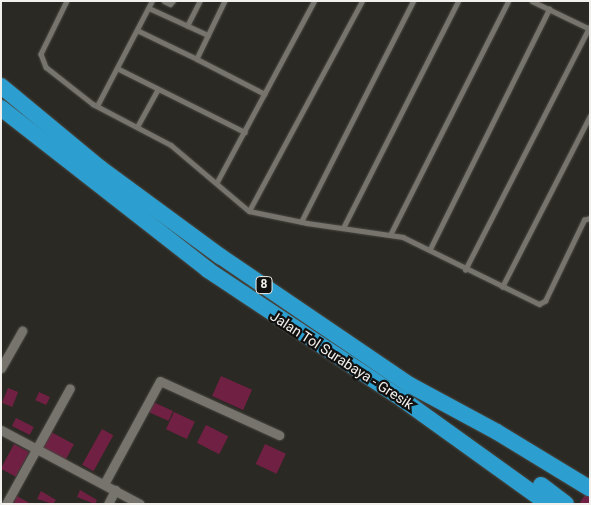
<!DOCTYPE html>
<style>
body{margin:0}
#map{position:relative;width:591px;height:505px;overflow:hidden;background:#2b2923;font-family:Roboto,sans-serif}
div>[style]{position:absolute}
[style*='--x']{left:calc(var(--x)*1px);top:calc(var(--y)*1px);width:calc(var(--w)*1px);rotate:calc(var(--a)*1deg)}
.building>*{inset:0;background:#702042;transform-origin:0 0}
.roads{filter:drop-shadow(0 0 1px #494742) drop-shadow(0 0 1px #494742)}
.lane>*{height:4.5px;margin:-2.25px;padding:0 2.25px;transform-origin:2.25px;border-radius:2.25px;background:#76746d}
.street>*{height:9px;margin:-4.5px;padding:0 4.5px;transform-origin:4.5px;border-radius:4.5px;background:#76746d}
.highway>*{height:16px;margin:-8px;padding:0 8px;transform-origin:8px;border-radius:8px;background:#2c9fd0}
span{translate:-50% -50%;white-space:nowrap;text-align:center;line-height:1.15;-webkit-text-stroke:4.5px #12110f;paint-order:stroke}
.shield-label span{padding:1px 4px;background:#12110f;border:1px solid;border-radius:4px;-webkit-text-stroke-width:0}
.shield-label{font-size:12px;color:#f2f0ed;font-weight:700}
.street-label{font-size:14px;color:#f2f0ed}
.frame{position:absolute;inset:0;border:2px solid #f2f0ed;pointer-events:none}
</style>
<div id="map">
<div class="building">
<div style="left:221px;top:376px;width:34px;height:22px;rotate:24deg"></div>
<div style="left:8px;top:388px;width:11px;height:16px;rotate:22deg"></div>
<div style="left:39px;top:392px;width:12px;height:9px;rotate:24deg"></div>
<div style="left:153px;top:402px;width:22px;height:11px;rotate:24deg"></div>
<div style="left:174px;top:412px;width:23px;height:19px;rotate:25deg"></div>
<div style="left:16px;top:418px;width:20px;height:9px;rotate:27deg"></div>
<div style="left:206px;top:425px;width:25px;height:20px;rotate:27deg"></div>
<div style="left:102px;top:429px;width:13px;height:41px;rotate:29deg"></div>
<div style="left:51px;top:432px;width:26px;height:18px;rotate:28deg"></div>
<div style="left:14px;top:444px;width:17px;height:28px;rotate:28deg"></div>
<div style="left:265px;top:444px;width:23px;height:22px;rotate:25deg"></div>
<div style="clip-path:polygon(590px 487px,590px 504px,579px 504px)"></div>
<div style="clip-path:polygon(80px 490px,97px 500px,95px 504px,77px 497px)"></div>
<div style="clip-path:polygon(41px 491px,56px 500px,53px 504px,37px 499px)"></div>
<div style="clip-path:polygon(17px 496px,31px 504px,13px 504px)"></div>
</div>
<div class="roads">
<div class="lane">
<div style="--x:67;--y:1;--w:59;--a:116.1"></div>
<div style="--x:41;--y:54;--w:14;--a:69"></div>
<div style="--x:46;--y:67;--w:60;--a:38.2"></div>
<div style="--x:93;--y:104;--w:88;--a:27.7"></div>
<div style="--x:171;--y:145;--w:102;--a:40.2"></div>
<div style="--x:249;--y:211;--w:59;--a:11.7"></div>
<div style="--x:307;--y:223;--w:97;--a:8.3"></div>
<div style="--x:403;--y:237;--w:152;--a:26.2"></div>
<div style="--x:539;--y:304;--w:7;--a:-27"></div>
<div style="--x:545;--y:301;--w:90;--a:-64.3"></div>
<div style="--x:584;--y:220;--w:6;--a:-18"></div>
<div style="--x:164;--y:1;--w:7;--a:27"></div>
<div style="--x:170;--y:4;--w:4;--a:-45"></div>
<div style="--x:225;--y:1;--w:64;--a:115.8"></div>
<div style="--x:197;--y:59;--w:76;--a:27.2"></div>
<div style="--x:532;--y:1;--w:64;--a:25.8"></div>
<div style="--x:149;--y:8;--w:65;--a:24.6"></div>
<div style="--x:187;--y:26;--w:28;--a:-63"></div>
<div style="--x:137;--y:30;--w:67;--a:25.8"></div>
<div style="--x:117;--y:68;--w:143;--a:26.6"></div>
<div style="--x:97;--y:106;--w:119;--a:-62.4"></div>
<div style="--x:137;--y:127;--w:43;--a:-61.1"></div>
<div style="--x:217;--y:182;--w:205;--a:-61.8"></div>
<div style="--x:249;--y:211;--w:238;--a:-61.7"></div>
<div style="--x:301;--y:222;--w:248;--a:-63.1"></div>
<div style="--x:343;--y:228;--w:254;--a:-63.1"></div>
<div style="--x:390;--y:235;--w:262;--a:-63.2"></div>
<div style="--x:430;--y:249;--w:268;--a:-63.6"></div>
<div style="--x:465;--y:270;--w:272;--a:-62.9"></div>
<div style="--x:502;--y:287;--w:192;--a:-62.8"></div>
</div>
<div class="street">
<div style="--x:1;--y:368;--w:43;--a:-60.4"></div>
<div style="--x:1;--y:430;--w:157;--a:28"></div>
<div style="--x:104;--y:484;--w:117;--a:-61.5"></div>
<div style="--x:160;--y:381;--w:131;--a:24.4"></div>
<div style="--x:6;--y:504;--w:132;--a:-61.1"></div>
<div style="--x:108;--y:504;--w:16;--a:-63"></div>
</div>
<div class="highway">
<div style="--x:1;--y:86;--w:129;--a:39.6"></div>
<div style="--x:100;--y:168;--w:149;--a:36.3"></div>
<div style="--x:220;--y:256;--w:230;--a:34.2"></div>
<div style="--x:410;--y:385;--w:99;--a:28.4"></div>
<div style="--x:497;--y:432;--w:108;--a:31.3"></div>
<div style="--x:1;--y:108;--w:263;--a:38"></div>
<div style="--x:208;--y:270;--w:233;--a:33.6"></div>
<div style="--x:402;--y:399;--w:180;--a:35.7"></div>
<div style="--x:541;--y:485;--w:31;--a:37"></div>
</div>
</div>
<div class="shield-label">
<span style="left:264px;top:285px">8</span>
</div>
<div class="street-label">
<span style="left:342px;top:360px;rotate:33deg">Jalan Tol Surabaya - Gresik</span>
</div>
<div class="frame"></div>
</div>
